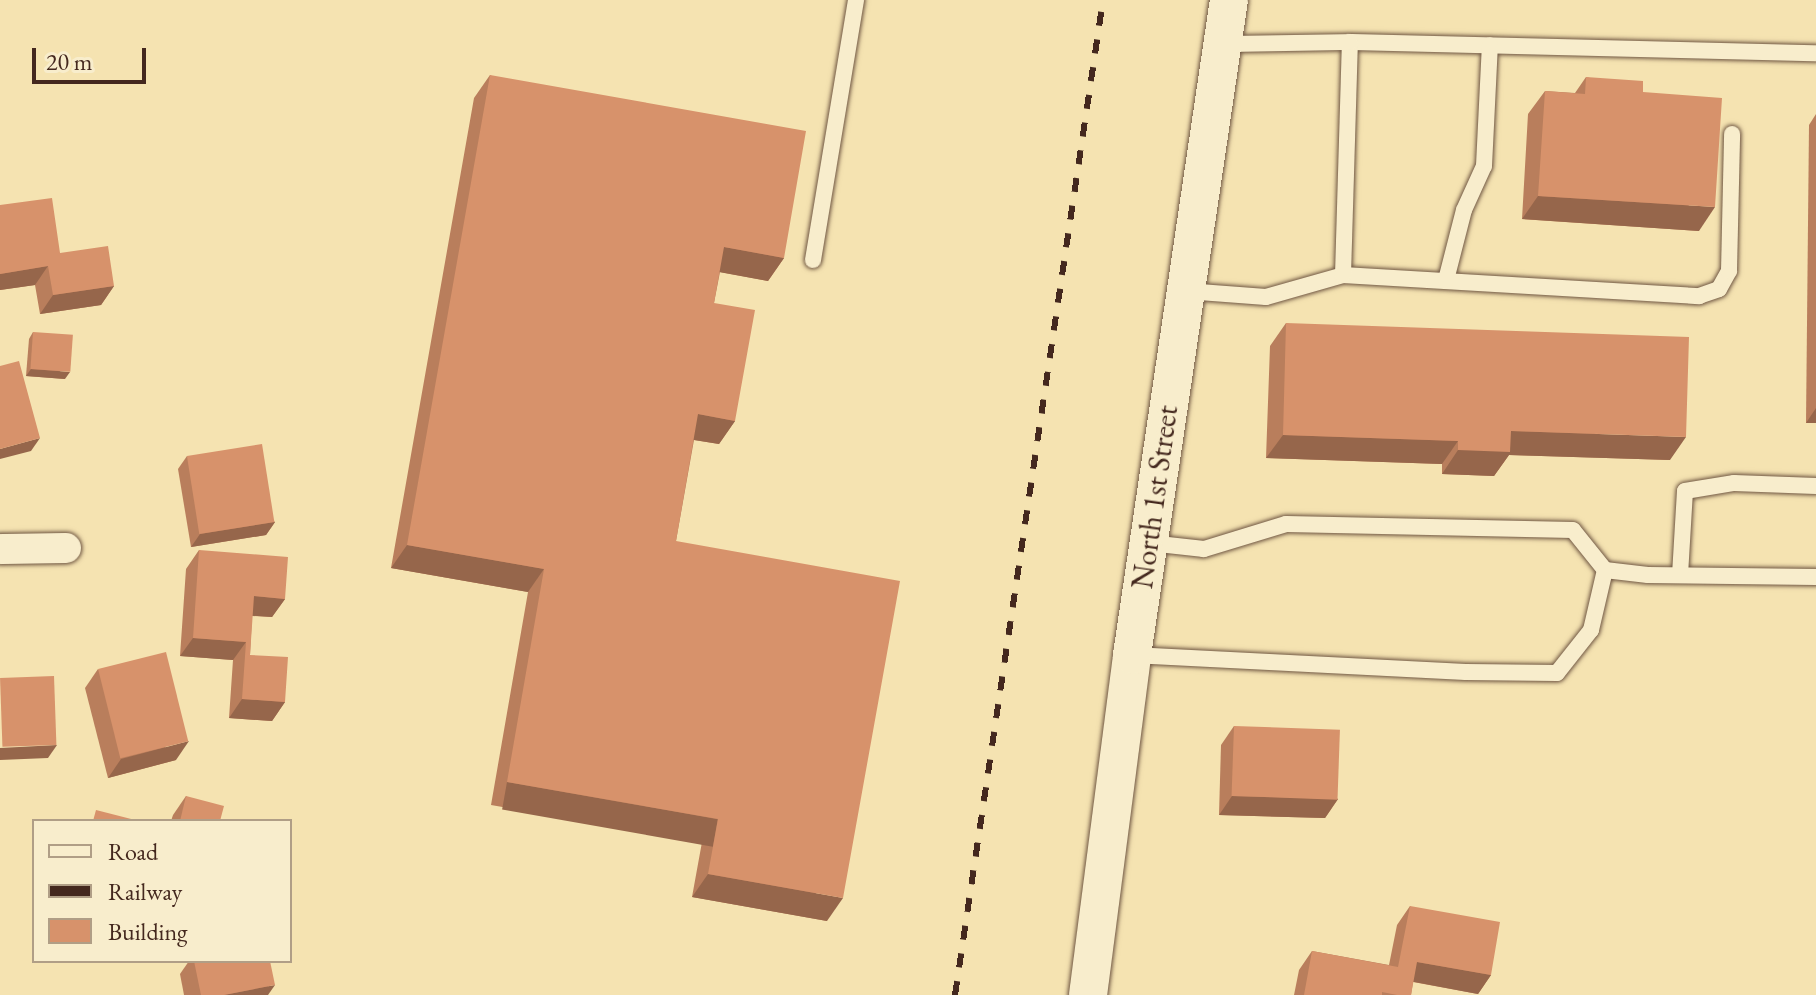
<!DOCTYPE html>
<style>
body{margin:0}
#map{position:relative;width:1816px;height:995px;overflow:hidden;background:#f5e3b1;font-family:"EB Garamond",serif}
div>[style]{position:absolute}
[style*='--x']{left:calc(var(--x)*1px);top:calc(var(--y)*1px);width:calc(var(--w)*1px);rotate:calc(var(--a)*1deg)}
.roads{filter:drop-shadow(0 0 2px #705743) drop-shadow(0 0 2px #705743)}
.service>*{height:16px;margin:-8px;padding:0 8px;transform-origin:8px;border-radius:8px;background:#f8edcc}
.minor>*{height:30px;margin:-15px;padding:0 15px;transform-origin:15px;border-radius:15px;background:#f8edcc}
.tertiary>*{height:38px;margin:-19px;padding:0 19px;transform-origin:19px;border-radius:19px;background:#f8edcc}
.rail>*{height:6px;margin-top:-3px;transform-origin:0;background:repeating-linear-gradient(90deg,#44281e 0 14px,transparent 0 28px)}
.wall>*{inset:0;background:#b97e5c}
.shaded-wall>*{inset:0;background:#96664b;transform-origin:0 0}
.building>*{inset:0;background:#d7926b;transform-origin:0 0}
span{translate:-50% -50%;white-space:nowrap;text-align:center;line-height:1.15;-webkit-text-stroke:8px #f8edcc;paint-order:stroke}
.street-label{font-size:30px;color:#44281e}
.legend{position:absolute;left:32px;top:819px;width:260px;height:144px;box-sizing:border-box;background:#f8edcc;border:2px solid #b09e86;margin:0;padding:10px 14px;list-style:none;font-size:24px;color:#44281e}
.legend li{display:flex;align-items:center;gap:16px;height:40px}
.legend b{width:40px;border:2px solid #b09e86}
.scale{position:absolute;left:32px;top:48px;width:114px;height:36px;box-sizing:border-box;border:4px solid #44281e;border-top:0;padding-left:10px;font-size:24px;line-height:28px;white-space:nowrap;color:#44281e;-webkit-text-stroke:6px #f8edcc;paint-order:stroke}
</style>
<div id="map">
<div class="roads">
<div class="service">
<div style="--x:1350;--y:42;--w:466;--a:1.4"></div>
<div style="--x:813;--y:260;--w:264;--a:-80.6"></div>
<div style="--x:1343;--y:275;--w:357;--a:3.4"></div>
<div style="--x:1699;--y:296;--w:21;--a:-19"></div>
<div style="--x:1719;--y:289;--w:21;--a:-61"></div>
<div style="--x:1729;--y:271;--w:137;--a:-88.7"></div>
<div style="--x:1446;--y:280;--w:72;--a:-75.6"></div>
<div style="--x:1464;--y:210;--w:48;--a:-65.6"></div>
<div style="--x:1484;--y:166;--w:121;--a:-87.2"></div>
<div style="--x:1186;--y:291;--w:80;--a:4.3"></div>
<div style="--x:1266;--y:297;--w:80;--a:-15.9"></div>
<div style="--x:1343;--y:275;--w:233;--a:-88.3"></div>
<div style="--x:1350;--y:42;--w:128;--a:179.1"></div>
<div style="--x:1605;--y:570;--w:43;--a:6.6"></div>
<div style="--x:1648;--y:575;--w:168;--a:0.7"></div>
<div style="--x:1680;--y:575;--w:84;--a:-86.6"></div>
<div style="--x:1685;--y:491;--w:50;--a:-9.3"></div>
<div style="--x:1734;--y:483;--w:82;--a:2.1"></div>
<div style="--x:1132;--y:655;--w:334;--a:2.9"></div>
<div style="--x:1466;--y:672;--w:91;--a:0.6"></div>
<div style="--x:1557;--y:673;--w:55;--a:-51.7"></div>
<div style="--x:1591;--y:630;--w:62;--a:-76.9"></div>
<div style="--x:1605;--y:570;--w:51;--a:-128.7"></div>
<div style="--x:1573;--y:530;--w:287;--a:-178.8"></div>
<div style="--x:1286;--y:524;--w:86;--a:163"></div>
<div style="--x:1204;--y:549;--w:55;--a:-173.8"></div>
</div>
<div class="minor">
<div style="--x:0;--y:549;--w:66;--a:-0.9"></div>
</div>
<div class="tertiary">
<div style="--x:1088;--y:995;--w:343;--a:-82.6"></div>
<div style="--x:1132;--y:655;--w:662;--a:-81.58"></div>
</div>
</div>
<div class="rail">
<div style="--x:955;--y:995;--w:1006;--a:-81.54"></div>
</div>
<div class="wall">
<div style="clip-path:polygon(490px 75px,784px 258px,768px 281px,720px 272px,714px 303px,735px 421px,719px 444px,694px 440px,676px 541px,827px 921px,692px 897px,702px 842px,491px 805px,528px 592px,391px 568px,474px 98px)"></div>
<div style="clip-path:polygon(1586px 77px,1643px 92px,1699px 231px,1522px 219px,1528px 114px,1545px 91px,1575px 93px)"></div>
<div style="clip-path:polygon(1816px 114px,1816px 423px,1806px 423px,1809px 125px)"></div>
<div style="clip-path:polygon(0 205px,60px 253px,114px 286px,101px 305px,40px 314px,35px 285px,0 290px)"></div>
<div style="clip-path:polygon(1286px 323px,1670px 460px,1509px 455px,1494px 476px,1442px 474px,1442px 464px,1266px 458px,1270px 346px)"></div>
<div style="clip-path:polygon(33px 332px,65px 379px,26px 376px,29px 339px)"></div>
<div style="clip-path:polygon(187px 456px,275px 522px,266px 535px,191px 547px,178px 469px)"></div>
<div style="clip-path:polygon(199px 550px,285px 599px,272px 617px,252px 616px,250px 655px,285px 702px,272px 721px,229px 718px,233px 660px,180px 656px,186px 569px)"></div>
<div style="clip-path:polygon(98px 669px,176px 760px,108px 778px,85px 688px)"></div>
<div style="clip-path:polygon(1234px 726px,1338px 799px,1325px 818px,1219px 815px,1221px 745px)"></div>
<div style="clip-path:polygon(186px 796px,220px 821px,171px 821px,173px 815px)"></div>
<div style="clip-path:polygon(1410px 906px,1491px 975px,1478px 994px,1413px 982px,1411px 995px,1294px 995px,1299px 970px,1312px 951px,1389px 965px,1397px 925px)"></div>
<div style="clip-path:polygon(189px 961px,270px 961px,268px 995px,184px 995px,180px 974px)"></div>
</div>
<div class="shaded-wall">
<div style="clip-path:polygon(1538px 196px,1715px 207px,1699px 231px,1522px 219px)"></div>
<div style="clip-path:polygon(724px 247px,784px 258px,768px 281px,708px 270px)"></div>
<div style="clip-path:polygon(48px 266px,35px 285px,0 290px,0 274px)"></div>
<div style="clip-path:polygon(114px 286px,101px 305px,40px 314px,53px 295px)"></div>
<div style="clip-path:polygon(31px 369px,70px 372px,65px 379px,26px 376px)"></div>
<div style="clip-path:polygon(1816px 408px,1816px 423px,1806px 423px)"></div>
<div style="clip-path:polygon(698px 414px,735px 421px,719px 444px,682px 438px)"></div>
<div style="clip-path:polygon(1511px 431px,1686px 437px,1670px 460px,1509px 455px,1494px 476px,1442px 474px,1458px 450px)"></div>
<div style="clip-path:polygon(1283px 435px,1458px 441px,1442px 464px,1266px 458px)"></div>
<div style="clip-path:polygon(40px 438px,31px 451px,0 459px,0 449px)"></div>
<div style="clip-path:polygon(275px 522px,266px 535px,191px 547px,200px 534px)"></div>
<div style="clip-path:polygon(407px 545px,544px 569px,528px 592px,391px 568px)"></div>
<div style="clip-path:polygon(254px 596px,285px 599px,272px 617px,241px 615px)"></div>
<div style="clip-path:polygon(193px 638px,246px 642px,233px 660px,180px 656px)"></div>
<div style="clip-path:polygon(242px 699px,285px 702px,272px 721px,229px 718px)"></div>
<div style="clip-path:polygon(189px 741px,176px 760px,108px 778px,121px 759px)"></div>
<div style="clip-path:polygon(57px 745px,48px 758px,0 760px,0 748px)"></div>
<div style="left:507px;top:782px;width:214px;height:28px;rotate:10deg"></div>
<div style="clip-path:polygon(1232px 796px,1338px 799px,1325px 818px,1219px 815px)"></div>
<div style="clip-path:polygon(708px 874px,843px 898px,827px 921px,692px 897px)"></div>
<div style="clip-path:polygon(1417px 962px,1491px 975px,1478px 994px,1404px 980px)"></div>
<div style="clip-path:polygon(275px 985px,268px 995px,224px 995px)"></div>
</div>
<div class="building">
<div style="clip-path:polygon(490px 75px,806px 131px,784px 258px,724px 247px,714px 303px,755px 310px,735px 421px,698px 414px,676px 541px,900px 581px,843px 898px,708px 874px,718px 819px,507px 782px,544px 569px,407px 545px)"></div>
<div style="clip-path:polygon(1586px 77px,1643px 81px,1643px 92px,1722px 98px,1715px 207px,1538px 196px,1545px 91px,1585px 94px)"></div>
<div style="clip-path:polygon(52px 198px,60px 253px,108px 246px,114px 286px,53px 295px,48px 266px,0 274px,0 205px)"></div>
<div style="clip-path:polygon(1286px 323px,1689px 337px,1686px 437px,1511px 431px,1510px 452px,1458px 450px,1458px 441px,1283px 435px)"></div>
<div style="left:33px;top:332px;width:40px;height:37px;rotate:4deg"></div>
<div style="clip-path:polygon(19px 361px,40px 438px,0 449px,0 366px)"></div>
<div style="left:262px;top:444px;width:79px;height:76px;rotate:81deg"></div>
<div style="clip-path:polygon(199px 550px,288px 557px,285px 599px,254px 596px,250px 655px,288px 657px,285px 702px,242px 699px,246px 642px,193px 638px)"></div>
<div style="left:166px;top:652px;width:92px;height:70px;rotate:76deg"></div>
<div style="left:54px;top:676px;width:69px;height:54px;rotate:88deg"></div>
<div style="left:1234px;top:726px;width:106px;height:70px;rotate:2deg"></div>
<div style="clip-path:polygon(186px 796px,224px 806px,220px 821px,180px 821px)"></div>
<div style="clip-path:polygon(96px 810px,139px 821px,93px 821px)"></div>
<div style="clip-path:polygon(1410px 906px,1500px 922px,1491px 975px,1417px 962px,1411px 995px,1397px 995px,1382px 992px,1382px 995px,1304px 995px,1312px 951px,1398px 967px)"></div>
<div style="clip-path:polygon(194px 961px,270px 961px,275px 985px,224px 995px,201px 995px)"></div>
</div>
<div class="street-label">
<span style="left:1155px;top:497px;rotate:-82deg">North 1st Street</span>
</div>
<ul class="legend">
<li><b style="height:10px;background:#f8edcc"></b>Road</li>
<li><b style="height:10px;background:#44281e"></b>Railway</li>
<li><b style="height:22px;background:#d7926b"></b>Building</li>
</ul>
<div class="scale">20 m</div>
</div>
